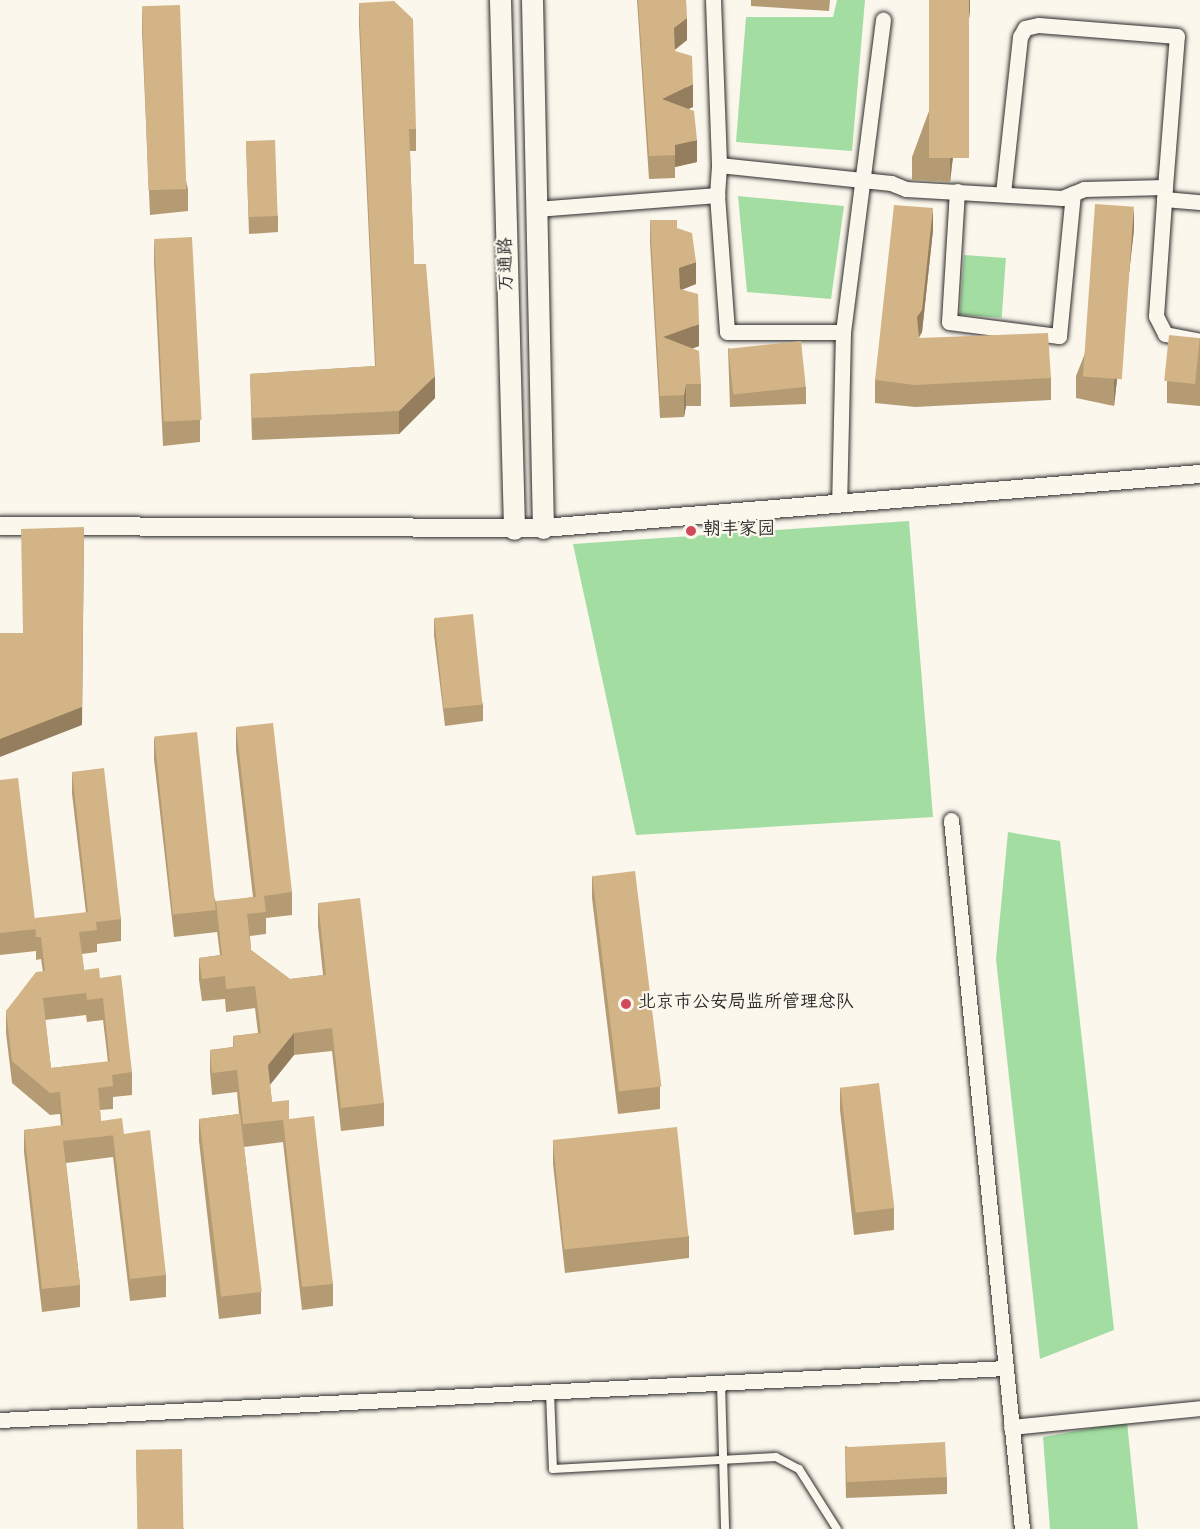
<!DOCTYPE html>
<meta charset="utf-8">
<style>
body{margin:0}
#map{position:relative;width:1200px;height:1529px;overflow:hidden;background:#fbf7ec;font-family:"Gochi Hand","LXGW WenKai TC",sans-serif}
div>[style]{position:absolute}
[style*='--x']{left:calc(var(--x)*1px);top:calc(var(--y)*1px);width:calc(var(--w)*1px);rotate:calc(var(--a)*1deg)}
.green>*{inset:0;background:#a3dda2;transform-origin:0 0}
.roads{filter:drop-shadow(0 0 2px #2b2b2b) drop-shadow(0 0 2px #2b2b2b)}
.service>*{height:8px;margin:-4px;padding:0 4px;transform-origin:4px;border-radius:4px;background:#fbf7ec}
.minor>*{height:15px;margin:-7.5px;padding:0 7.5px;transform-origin:7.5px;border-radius:7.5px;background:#fbf7ec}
.tertiary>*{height:18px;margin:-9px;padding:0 9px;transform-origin:9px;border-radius:9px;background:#fbf7ec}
.secondary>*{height:21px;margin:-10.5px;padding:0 10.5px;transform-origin:10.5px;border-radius:10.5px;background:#fbf7ec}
.wall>*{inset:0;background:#b59b74}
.shaded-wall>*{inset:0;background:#947e5e}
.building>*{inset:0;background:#d3b487;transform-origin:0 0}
.dots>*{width:16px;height:16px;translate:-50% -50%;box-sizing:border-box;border:3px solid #fbf7ec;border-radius:50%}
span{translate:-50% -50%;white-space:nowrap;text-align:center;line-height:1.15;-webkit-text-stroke:4.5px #fbf7ec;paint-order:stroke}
.street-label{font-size:18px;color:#2b2b2b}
.poi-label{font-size:18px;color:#2b2b2b}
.left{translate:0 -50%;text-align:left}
</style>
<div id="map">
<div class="green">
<div style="clip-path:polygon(837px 0,865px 0,852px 151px,736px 142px,746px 17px,833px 17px)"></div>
<div style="clip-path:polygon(738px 196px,844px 206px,831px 299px,747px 292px)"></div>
<div style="left:964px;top:255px;width:42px;height:60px;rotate:4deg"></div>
<div style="clip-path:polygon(909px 521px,933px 817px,636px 835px,573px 544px)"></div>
<div style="clip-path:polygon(1008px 832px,1060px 841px,1114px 1330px,1040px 1359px,996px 959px)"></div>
<div style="clip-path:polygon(1127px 1422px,1138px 1529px,1050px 1529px,1043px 1437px)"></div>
</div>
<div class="roads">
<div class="service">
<div style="--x:721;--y:1383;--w:146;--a:88.4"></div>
<div style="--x:550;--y:1392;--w:77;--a:87.8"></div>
<div style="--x:553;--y:1469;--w:223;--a:-3.1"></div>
<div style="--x:776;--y:1457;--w:26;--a:28"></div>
<div style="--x:799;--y:1469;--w:71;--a:57.7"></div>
</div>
<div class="minor">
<div style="--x:713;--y:0;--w:165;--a:87.9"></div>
<div style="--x:1165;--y:187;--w:129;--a:94"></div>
<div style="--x:1156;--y:316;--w:20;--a:63"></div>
<div style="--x:1165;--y:334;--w:36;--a:11"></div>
<div style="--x:957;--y:191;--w:131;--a:93.5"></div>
<div style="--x:949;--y:322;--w:111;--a:7.3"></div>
<div style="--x:1059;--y:336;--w:143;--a:-84.4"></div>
<div style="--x:717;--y:195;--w:137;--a:85.8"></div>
<div style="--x:727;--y:332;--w:116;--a:0"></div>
<div style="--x:843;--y:332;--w:171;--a:91.3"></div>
<div style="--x:1164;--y:199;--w:36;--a:5"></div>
<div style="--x:536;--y:209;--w:182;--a:-4.4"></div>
<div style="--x:717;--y:195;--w:30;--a:-86"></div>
<div style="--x:719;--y:165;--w:173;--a:6"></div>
<div style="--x:891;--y:183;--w:16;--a:22"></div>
<div style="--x:906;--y:189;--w:156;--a:3.3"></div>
<div style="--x:1062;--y:198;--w:24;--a:-22"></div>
<div style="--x:1084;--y:189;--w:81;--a:-1.4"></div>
<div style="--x:1165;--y:187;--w:151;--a:-85.5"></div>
<div style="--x:1177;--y:36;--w:139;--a:-175.5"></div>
<div style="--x:1038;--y:25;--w:13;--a:167"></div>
<div style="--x:1025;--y:28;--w:10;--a:119"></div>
<div style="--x:1020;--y:37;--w:158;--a:96.2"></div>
<div style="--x:843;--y:332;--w:315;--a:-82.7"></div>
<div style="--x:951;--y:820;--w:713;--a:84.28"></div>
<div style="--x:0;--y:1420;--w:1006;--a:-2.96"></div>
<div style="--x:1011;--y:1427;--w:190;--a:-5.7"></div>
</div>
<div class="tertiary">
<div style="--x:0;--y:526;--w:543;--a:0.21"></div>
<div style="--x:543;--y:528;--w:659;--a:-4.7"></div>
</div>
<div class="secondary">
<div style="--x:500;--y:0;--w:529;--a:88.48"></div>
<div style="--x:532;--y:0;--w:528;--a:88.81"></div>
</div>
</div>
<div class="wall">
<div style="clip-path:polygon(637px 0,686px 0,687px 40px,675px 50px,693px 107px,689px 108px,697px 162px,675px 167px,675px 178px,649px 179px)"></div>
<div style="clip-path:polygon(751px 0,830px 0,829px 11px,751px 6px)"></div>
<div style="clip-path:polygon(970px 0,970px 10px,950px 182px,912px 180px,912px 157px)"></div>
<div style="clip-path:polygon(359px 3px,416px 129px,416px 151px,410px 151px,414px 264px,435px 398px,399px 434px,252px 440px,250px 374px,375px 366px,359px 25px)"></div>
<div style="clip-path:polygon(142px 9px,188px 189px,188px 211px,150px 215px,142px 31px)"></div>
<div style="clip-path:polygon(246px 141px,278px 216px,278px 232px,249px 234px)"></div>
<div style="clip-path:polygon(650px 220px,677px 228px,696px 284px,682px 289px,699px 346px,692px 349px,701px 384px,701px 406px,686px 406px,684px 417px,660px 418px,650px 243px)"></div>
<div style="clip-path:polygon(1134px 229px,1114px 406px,1076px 398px,1076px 376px)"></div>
<div style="clip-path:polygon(933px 230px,922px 332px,919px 338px,1051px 378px,1051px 400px,915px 407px,875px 403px,875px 380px)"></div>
<div style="clip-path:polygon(154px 240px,200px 420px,200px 442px,163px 446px,154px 263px)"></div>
<div style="clip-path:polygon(1200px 338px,1200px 406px,1167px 403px,1167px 381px)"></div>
<div style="clip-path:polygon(728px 348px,806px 387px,806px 404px,730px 407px)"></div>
<div style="clip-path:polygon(434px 618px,483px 704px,483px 721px,445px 726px,434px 635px)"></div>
<div style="clip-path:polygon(236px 727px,292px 892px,292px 915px,266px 918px,266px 934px,250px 936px,251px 950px,290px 979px,323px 975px,318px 926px,318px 903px,384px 1103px,384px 1126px,341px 1131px,332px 1051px,294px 1055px,270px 1085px,272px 1102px,289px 1119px,333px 1284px,333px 1306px,302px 1310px,283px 1142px,244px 1147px,261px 1292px,261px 1314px,219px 1319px,199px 1141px,199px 1119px,239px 1114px,237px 1092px,212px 1095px,210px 1072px,210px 1050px,233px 1047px,233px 1036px,258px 1033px,255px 1008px,226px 1012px,225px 999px,202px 1001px,199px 980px,199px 958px,220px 955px,217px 931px,217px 932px,174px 937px,154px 759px,154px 737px,216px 902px,253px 897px,236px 750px)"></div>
<div style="clip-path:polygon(evenodd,72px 772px,121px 919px,121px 941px,97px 944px,97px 952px,82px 954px,84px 970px,100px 978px,132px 1072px,132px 1095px,113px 1097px,113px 1109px,100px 1110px,101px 1121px,124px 1134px,166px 1275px,166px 1297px,130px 1301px,113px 1157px,66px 1163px,80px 1285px,80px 1307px,42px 1312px,24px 1152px,24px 1130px,61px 1126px,60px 1114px,50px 1115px,12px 1083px,6px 1033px,6px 1011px,43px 972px,41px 959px,36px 960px,36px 951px,0 955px,0 780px,35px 921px,86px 913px,72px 794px,72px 772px,86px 1015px,87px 1022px,103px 1020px,108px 1062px,51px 1068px,45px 1020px,86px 1015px)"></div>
<div style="clip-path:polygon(592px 875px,660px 1087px,660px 1109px,618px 1114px,592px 898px)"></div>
<div style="clip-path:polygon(840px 1087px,894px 1208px,894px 1230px,854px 1235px,840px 1110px)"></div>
<div style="clip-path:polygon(553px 1142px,689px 1236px,689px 1258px,565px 1273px,553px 1164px)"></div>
<div style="clip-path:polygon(845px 1446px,947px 1477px,947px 1494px,846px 1498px)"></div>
<div style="clip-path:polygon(136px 1451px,184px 1529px,138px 1529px)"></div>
</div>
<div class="shaded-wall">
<div style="clip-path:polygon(969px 0,970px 0,970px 10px,950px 182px,950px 160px)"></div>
<div style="clip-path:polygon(687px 18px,687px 40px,674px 50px,674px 28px)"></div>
<div style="clip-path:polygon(693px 84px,693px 107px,662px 121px,662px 99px)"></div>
<div style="clip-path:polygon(697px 140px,697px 162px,675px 167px,675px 145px)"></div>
<div style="clip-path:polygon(1134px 207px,1134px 229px,1114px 406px,1114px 383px)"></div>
<div style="clip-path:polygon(933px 208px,933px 230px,922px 332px,917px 339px,917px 317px)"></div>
<div style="clip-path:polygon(696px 262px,696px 284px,679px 291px,679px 268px)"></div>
<div style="clip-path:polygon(699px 324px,699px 346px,663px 359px,663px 337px)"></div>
<div style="clip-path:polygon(435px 376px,435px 398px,399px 434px,399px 411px)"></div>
<div style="clip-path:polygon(686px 384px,686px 406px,684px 417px,684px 395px)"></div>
<div style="clip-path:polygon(84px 527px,82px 725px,0 757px,0 739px)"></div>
<div style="clip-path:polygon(294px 1033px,294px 1055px,268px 1087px,268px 1065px)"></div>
</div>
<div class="building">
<div style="clip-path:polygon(638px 0,686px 0,687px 18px,674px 28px,675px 51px,692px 56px,693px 84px,662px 99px,694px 111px,697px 140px,675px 145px,675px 155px,649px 156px)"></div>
<div style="left:929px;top:0;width:40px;height:158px"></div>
<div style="clip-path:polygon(394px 1px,413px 19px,416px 129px,409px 129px,414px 264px,426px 264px,435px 376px,399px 411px,252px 418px,250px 374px,376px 366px,359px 3px)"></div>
<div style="left:180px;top:5px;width:184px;height:38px;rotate:88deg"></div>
<div style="left:275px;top:140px;width:76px;height:29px;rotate:88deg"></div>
<div style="left:1095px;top:204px;width:39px;height:173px;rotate:4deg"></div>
<div style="clip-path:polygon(894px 205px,933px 208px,922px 310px,917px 317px,919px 338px,1048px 333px,1051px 378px,915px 385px,875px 380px)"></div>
<div style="clip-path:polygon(650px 220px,677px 220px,677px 228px,692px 233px,696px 262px,679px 268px,680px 289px,698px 294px,699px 324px,663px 337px,699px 351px,701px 384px,686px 384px,684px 395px,660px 396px)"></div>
<div style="left:192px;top:237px;width:183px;height:38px;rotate:87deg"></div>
<div style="left:1169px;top:335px;width:31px;height:46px;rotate:6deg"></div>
<div style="left:801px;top:341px;width:46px;height:73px;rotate:84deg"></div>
<div style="clip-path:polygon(84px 527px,82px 707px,0 739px,0 633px,23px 633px,21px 529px)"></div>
<div style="left:473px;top:614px;width:91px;height:39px;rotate:84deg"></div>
<div style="clip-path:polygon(273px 723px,292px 892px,264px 896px,266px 912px,247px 914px,251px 950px,290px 979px,326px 975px,318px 903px,360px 898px,384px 1103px,341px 1108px,332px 1028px,294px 1033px,268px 1065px,272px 1102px,289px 1100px,289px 1119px,314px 1116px,333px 1284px,302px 1287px,283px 1120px,243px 1124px,237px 1070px,212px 1073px,210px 1050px,234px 1047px,233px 1036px,261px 1033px,255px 986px,226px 989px,225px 976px,202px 979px,199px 958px,222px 955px,216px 901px,256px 897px,236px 727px)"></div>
<div style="left:197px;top:732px;width:179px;height:43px;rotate:84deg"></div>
<div style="clip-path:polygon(evenodd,104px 768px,121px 919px,96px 922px,97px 930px,79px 932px,84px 970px,99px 968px,100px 978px,121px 975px,132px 1072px,112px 1075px,113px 1086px,98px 1088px,101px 1121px,122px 1118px,124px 1134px,150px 1130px,166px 1275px,130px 1279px,113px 1135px,116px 1135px,63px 1141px,80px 1285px,42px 1289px,24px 1130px,63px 1125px,60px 1092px,50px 1093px,12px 1061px,6px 1011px,36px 972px,45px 971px,41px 937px,36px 937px,35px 918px,88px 912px,72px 772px,104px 768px,86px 993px,87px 1000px,103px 998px,110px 1065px,110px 1061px,51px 1068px,43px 998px,86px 993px)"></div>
<div style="clip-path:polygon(18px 778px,36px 929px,0 933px,0 780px)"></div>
<div style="left:635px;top:871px;width:217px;height:43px;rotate:83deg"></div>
<div style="left:879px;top:1083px;width:126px;height:39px;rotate:83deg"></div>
<div style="left:240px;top:1114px;width:179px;height:41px;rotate:83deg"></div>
<div style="left:677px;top:1127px;width:110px;height:125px;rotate:84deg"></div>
<div style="left:945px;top:1442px;width:35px;height:100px;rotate:87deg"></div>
<div style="left:182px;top:1449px;width:80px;height:46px;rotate:89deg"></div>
</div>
<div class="dots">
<div style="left:691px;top:531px;background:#d1495b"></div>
<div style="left:626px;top:1004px;background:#d1495b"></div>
</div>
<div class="street-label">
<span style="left:508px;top:264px;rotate:-91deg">万通路</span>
</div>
<div class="poi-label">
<span class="left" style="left:703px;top:531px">朝丰家园</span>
<span class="left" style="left:638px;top:1004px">北京市公安局监所管理总队</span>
</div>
</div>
